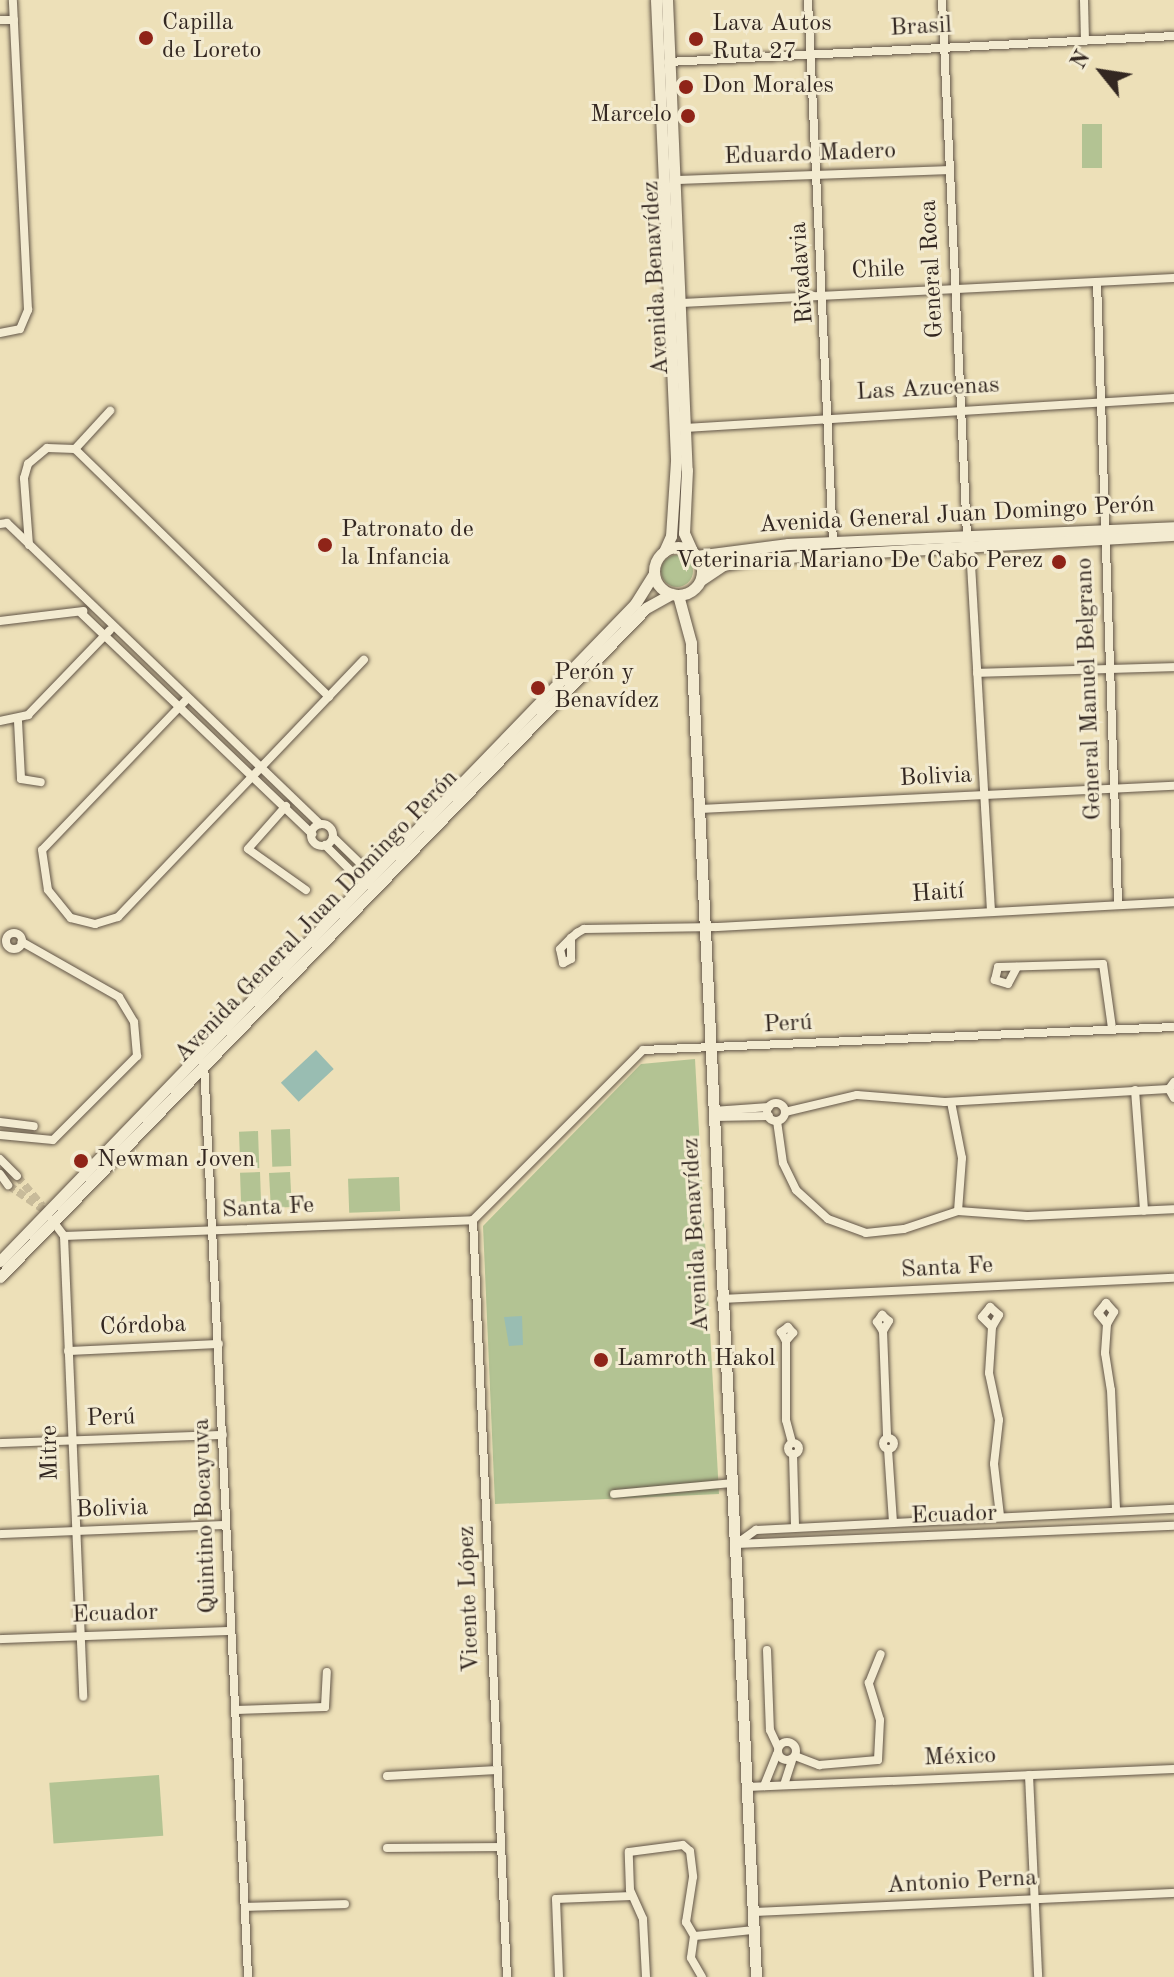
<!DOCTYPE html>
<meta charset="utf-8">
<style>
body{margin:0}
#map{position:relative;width:1174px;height:1977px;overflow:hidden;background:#ede0b8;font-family:"Old Standard TT",serif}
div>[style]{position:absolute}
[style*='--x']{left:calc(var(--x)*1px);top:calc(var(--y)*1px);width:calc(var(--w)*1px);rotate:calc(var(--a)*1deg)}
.green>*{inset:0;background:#b3c393;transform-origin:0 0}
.round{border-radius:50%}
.water>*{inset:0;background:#99bdb2;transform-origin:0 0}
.minor-tunnel>*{height:8px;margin-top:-4px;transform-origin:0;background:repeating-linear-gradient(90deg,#c8bb9a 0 8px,transparent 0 12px)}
.roads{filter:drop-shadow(0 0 2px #625547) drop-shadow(0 0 2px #625547)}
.minor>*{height:8px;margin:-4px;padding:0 4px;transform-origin:4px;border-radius:4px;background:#f3ebd1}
.minor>.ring{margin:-4px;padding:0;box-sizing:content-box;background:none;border:8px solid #f3ebd1;border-radius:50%}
.secondary>*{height:11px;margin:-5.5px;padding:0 5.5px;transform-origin:5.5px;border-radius:5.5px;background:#f3ebd1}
.secondary>.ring{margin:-5.5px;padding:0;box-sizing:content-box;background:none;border:11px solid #f3ebd1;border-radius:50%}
.dots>*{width:22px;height:22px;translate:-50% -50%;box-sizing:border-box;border:4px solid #f3ebd1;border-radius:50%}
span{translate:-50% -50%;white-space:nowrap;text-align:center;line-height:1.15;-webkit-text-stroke:6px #f3ebd1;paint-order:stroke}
.poi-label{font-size:24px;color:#332721}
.left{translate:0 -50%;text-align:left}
.right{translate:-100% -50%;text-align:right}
.street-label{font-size:24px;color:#332721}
.north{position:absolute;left:1062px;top:32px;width:80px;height:80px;-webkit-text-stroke:6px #f3ebd1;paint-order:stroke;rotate:300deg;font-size:22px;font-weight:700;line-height:32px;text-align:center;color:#332721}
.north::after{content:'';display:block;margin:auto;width:28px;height:36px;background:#332721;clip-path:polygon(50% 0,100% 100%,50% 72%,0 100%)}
</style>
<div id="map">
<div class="green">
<div style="left:1082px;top:124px;width:20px;height:44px"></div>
<div class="round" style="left:661px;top:555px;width:32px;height:32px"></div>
<div style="clip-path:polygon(695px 1059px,719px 1494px,495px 1504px,483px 1226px,641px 1064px)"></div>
<div style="left:290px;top:1129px;width:37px;height:19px;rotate:88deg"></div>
<div style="left:258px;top:1131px;width:37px;height:19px;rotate:88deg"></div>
<div style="left:260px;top:1172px;width:34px;height:20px;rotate:88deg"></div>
<div style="left:290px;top:1172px;width:35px;height:21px;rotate:87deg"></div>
<div style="left:399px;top:1177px;width:34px;height:51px;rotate:88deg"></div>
<div style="left:159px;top:1775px;width:61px;height:110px;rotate:86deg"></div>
</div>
<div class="water">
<div style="left:316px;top:1050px;width:26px;height:48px;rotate:47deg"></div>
<div style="clip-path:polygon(522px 1316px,523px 1345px,509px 1346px,504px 1317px)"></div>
</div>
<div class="minor-tunnel">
<div style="--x:17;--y:1176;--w:39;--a:50"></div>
<div style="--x:8;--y:1185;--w:47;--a:34.7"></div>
</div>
<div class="roads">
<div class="minor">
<div style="--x:808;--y:0;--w:544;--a:87.36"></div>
<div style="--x:942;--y:0;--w:537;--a:87.33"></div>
<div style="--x:1084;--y:0;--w:41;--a:88.6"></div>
<div style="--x:0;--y:20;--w:14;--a:0"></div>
<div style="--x:668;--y:62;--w:507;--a:-2.94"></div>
<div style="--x:675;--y:180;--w:272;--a:-2.1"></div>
<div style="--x:1097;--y:282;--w:621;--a:88.06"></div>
<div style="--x:681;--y:303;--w:494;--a:-2.9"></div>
<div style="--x:0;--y:333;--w:20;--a:-11"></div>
<div style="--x:20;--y:329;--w:21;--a:-67"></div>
<div style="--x:28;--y:310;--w:310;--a:-92.8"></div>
<div style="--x:685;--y:428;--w:490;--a:-3.5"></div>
<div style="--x:75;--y:449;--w:52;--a:-47.4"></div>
<div style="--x:0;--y:524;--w:7;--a:-8"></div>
<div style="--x:7;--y:523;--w:434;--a:43.9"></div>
<div style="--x:29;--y:545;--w:67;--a:-94.3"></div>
<div style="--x:24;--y:478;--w:15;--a:-74"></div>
<div style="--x:28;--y:464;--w:25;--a:-40"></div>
<div style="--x:47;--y:448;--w:28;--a:2"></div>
<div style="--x:75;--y:449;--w:355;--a:44.3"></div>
<div style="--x:970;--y:547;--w:364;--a:86.7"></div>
<div style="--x:81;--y:613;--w:320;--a:43.7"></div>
<div style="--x:0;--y:621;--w:84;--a:-6.9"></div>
<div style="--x:977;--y:673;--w:197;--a:-1.7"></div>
<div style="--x:187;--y:699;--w:209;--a:133.8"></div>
<div style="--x:42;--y:850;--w:40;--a:81.5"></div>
<div style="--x:48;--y:890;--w:36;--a:51"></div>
<div style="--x:71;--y:918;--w:25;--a:14"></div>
<div style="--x:95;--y:924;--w:24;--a:-17"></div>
<div style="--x:118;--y:917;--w:356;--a:-46.3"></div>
<div style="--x:0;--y:721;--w:29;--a:-12"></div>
<div style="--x:28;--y:715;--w:118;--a:-46"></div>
<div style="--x:18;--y:721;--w:58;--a:87"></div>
<div style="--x:21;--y:779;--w:20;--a:9"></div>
<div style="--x:286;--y:806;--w:57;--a:131.5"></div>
<div style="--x:248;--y:849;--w:71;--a:35.3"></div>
<div style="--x:699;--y:809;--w:476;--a:-2.8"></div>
<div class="ring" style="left:311px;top:824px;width:14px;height:14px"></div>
<div style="--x:333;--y:837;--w:54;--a:44.3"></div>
<div style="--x:325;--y:845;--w:55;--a:45"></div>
<div class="ring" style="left:6px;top:933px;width:8px;height:8px"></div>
<div style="--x:571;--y:938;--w:21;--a:90"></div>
<div style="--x:571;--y:959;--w:9;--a:153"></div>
<div style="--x:563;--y:963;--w:14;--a:-102"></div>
<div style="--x:560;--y:949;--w:16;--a:-45"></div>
<div style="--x:571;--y:938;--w:8;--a:-40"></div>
<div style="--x:577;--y:933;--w:8;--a:-30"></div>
<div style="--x:584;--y:929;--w:133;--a:-0.9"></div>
<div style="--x:717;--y:927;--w:458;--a:-3.1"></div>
<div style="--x:1017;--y:967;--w:19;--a:118"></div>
<div style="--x:1008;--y:984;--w:14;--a:-163"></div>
<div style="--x:995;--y:980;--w:13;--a:-77"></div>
<div style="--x:998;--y:967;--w:105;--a:-1.6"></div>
<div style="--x:1103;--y:964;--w:65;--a:82"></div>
<div style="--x:204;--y:1063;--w:915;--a:87.24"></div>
<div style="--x:1174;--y:1082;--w:9;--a:126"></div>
<div style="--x:1169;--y:1089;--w:10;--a:61"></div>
<div style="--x:1135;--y:1090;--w:121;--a:85.7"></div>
<div style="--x:951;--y:1102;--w:57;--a:78.9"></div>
<div style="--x:962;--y:1158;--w:53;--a:94.3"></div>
<div class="ring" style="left:767px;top:1103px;width:10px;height:10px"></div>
<div style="--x:713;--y:1111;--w:56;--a:-4.1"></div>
<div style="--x:785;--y:1112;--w:74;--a:-13.3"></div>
<div style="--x:857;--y:1095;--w:88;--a:4.5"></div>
<div style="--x:945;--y:1102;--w:224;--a:-3.3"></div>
<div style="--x:713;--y:1117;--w:56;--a:-1"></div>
<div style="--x:777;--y:1121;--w:42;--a:81.9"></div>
<div style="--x:783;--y:1163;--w:30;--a:64"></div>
<div style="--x:796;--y:1190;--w:43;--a:42.2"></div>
<div style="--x:828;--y:1219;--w:40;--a:20.2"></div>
<div style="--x:866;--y:1233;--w:38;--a:-6"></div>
<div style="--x:904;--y:1229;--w:57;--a:-18.4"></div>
<div style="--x:958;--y:1211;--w:69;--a:4.1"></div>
<div style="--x:1027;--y:1216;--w:147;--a:-2.7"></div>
<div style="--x:0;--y:1122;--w:34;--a:7"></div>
<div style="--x:0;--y:1135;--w:53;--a:5.4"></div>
<div style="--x:53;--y:1140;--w:119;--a:-45"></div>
<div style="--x:137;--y:1056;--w:34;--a:-95"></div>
<div style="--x:134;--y:1022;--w:29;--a:-121"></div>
<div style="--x:119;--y:997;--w:112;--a:-150.4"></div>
<div style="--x:0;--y:1159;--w:24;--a:45"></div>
<div style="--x:0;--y:1174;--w:14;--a:54"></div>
<div style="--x:52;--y:1220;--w:20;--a:53"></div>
<div style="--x:64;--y:1236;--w:461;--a:87.6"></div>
<div style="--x:473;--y:1220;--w:240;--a:-45"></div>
<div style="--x:643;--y:1050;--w:531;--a:-2.48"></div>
<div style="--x:473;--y:1220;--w:758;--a:87.43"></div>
<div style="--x:64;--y:1236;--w:409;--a:-2.2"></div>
<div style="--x:721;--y:1299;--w:453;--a:-2.7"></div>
<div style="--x:1107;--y:1324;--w:14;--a:-129"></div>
<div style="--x:1098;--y:1313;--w:13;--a:-51"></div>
<div style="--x:1106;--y:1303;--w:12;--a:48"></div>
<div style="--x:1114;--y:1312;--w:14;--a:120"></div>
<div style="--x:1107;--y:1324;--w:29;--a:94"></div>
<div style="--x:1105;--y:1353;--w:37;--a:81"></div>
<div style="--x:1111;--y:1390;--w:121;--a:87.6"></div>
<div style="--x:992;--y:1327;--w:14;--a:-135"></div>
<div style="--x:982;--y:1317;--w:13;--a:-51"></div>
<div style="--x:990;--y:1307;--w:12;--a:42"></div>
<div style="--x:999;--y:1315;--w:14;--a:120"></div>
<div style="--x:992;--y:1327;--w:46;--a:93.7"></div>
<div style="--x:989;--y:1373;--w:48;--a:78"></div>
<div style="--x:999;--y:1420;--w:44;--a:96.5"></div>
<div style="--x:994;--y:1464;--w:52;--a:83.4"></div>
<div style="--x:883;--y:1331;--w:11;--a:-124"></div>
<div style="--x:877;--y:1322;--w:9;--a:-54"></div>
<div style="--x:882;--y:1315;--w:9;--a:41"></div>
<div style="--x:889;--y:1321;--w:12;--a:121"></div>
<div style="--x:883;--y:1331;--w:106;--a:87.8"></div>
<div style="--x:786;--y:1341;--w:11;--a:-49"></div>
<div style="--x:793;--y:1333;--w:8;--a:-130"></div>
<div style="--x:788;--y:1327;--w:9;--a:144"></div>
<div style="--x:781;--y:1332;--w:10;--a:61"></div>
<div style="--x:786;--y:1341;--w:79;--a:90"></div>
<div style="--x:786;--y:1420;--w:23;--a:75"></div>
<div style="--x:68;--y:1351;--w:151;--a:-2.7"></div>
<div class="ring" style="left:882.5px;top:1437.5px;width:3px;height:3px"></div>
<div class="ring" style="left:787.5px;top:1442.5px;width:3px;height:3px"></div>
<div style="--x:0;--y:1443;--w:223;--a:-2.1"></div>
<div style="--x:888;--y:1449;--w:73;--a:86.1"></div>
<div style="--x:793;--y:1454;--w:73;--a:88.4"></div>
<div style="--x:614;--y:1494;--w:119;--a:-5.3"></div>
<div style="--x:0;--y:1534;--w:226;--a:-2.3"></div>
<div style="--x:736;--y:1544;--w:438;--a:-2.4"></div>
<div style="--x:735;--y:1545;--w:26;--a:-36"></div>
<div style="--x:756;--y:1530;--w:419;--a:-2.9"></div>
<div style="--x:0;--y:1639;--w:231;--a:-2"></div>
<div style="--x:767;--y:1650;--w:80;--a:87.9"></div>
<div style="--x:770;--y:1730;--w:19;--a:65"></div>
<div style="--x:236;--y:1710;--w:89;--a:-1.9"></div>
<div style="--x:325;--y:1707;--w:35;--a:-87"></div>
<div class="ring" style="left:778px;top:1742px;width:10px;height:10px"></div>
<div style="--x:795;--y:1756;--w:26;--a:21"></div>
<div style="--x:819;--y:1765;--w:59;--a:-4.8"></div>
<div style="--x:878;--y:1760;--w:40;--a:-87.1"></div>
<div style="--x:880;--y:1720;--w:39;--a:-107"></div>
<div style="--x:869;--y:1683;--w:31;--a:-68"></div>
<div style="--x:1029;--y:1775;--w:202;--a:87.4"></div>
<div style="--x:387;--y:1776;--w:110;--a:-3.1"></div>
<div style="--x:784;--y:1785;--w:26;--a:-72"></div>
<div style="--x:764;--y:1786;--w:35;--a:-68"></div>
<div style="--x:747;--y:1787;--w:427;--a:-2.4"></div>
<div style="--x:387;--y:1848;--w:114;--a:-0.5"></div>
<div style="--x:246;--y:1907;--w:99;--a:-1.7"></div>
<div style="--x:753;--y:1912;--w:421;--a:-2.6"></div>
<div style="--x:694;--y:1936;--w:59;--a:-5.8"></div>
<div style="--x:559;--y:1977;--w:78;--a:-92.2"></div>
<div style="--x:556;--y:1899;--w:76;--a:-2.3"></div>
<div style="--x:646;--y:1977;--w:58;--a:-93"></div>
<div style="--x:643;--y:1919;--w:32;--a:-114"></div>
<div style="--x:630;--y:1890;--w:38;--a:-92"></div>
<div style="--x:629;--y:1852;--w:54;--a:-7.4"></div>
<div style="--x:683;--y:1845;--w:9;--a:41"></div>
<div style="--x:690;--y:1851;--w:26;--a:83"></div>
<div style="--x:693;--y:1877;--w:46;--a:98.8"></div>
<div style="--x:686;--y:1922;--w:16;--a:60"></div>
<div style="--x:694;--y:1936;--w:22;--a:98"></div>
<div style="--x:691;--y:1958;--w:22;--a:60"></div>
</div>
<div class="secondary">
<div style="--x:656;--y:0;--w:461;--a:87.5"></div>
<div style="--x:676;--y:461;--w:75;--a:93.8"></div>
<div style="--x:671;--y:536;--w:17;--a:114"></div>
<div style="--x:667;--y:0;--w:470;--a:87.6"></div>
<div style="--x:687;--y:470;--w:63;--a:92.7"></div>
<div style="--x:684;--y:533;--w:22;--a:66"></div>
<div class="ring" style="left:654px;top:547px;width:37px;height:37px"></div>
<div style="--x:696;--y:556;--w:93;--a:-7.4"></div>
<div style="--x:788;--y:544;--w:386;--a:-2.5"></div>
<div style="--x:701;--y:580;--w:27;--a:-34"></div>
<div style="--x:723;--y:565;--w:32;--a:-11"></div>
<div style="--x:754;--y:559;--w:421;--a:-3.3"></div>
<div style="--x:678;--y:595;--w:50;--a:74.8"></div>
<div style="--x:691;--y:643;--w:1336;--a:87.21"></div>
<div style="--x:0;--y:1261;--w:914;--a:-45.98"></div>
<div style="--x:635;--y:604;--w:36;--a:-58"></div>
<div style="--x:0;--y:1277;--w:930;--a:-46"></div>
<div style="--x:646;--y:608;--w:29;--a:-29"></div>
</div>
</div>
<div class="dots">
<div style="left:146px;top:38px;background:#8f2418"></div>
<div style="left:696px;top:39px;background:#8f2418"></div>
<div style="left:686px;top:87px;background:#8f2418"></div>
<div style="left:688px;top:116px;background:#8f2418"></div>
<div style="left:325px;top:545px;background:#8f2418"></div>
<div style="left:1059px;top:562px;background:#8f2418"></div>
<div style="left:538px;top:688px;background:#8f2418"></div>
<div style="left:81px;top:1161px;background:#8f2418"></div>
<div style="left:601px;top:1360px;background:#8f2418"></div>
</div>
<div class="poi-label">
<span class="left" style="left:162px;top:38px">Capilla<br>de Loreto</span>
<span class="left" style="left:712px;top:39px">Lava Autos<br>Ruta 27</span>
<span class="left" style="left:702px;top:87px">Don Morales</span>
<span class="right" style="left:672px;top:116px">Marcelo</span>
<span class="left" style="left:341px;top:545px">Patronato de<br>la Infancia</span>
<span class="right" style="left:1043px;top:562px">Veterinaria Mariano De Cabo Perez</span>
<span class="left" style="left:554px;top:688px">Perón y<br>Benavídez</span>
<span class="left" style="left:97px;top:1161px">Newman Joven</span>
<span class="left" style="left:617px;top:1360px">Lamroth Hakol</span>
</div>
<div class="street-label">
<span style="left:921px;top:28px;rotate:-3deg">Brasil</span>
<span style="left:810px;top:155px;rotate:-2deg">Eduardo Madero</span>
<span style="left:933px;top:269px;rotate:-93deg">General Roca</span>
<span style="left:878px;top:271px;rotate:-3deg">Chile</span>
<span style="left:803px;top:273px;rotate:-94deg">Rivadavia</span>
<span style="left:657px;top:278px;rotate:-93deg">Avenida Benavídez</span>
<span style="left:928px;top:390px;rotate:-3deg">Las Azucenas</span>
<span style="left:957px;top:516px;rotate:-3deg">Avenida General Juan Domingo Perón</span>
<span style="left:1090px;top:689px;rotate:-92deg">General Manuel Belgrano</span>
<span style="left:936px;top:778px;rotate:-3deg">Bolivia</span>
<span style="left:938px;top:894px;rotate:-4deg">Haití</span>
<span style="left:317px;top:917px;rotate:-46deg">Avenida General Juan Domingo Perón</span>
<span style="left:788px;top:1025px;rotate:-3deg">Perú</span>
<span style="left:268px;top:1209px;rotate:-3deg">Santa Fe</span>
<span style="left:697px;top:1235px;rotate:-93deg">Avenida Benavídez</span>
<span style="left:947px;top:1269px;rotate:-3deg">Santa Fe</span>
<span style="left:143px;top:1327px;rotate:-2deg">Córdoba</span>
<span style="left:111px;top:1419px;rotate:-2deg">Perú</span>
<span style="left:51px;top:1453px;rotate:-91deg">Mitre</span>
<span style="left:112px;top:1510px;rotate:-2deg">Bolivia</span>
<span style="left:206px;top:1516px;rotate:-92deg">Quintino Bocayuva</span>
<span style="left:954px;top:1516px;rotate:-2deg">Ecuador</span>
<span style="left:470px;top:1599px;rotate:-92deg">Vicente López</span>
<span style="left:115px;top:1615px;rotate:-2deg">Ecuador</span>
<span style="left:960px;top:1758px;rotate:-2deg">México</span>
<span style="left:962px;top:1883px;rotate:-3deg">Antonio Perna</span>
</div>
<div class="north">N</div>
</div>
